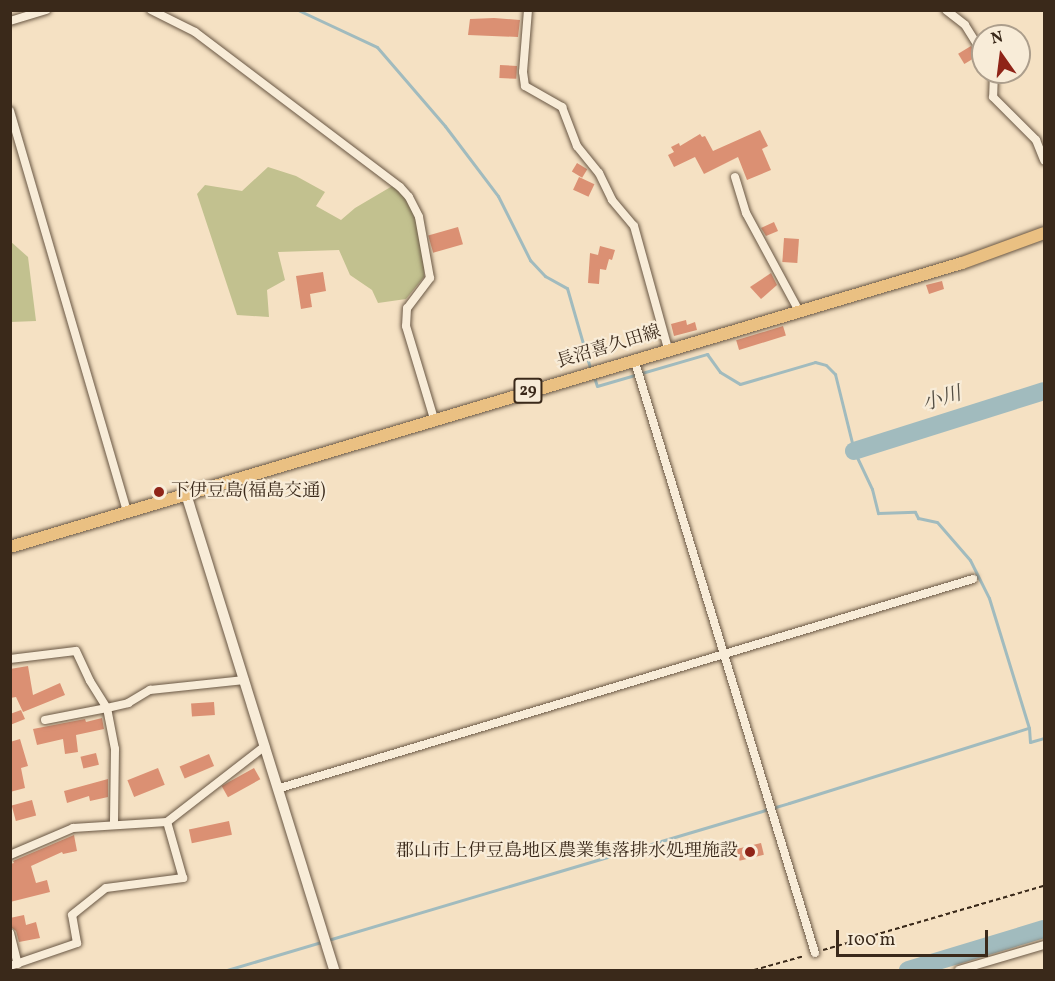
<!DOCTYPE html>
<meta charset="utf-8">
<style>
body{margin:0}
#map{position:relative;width:1055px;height:981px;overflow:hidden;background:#f5e1c3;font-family:Vollkorn,"Noto Serif JP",serif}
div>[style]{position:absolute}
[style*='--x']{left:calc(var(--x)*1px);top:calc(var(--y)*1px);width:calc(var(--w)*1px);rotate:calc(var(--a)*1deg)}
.green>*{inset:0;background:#c2c18f}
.stream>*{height:3px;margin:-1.5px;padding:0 1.5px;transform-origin:1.5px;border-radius:1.5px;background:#a1bbbe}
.river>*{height:18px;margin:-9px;padding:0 9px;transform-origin:9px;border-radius:9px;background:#a1bbbe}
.building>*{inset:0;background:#db9073;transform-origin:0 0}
.path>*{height:1.5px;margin-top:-0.75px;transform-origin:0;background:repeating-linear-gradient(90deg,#3a291a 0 4.5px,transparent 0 7.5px)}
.roads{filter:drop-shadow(0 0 2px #695744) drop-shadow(0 0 2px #695744)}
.minor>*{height:8px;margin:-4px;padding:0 4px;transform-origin:4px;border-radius:4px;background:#f8ecd8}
.tertiary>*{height:10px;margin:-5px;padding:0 5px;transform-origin:5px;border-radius:5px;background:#f8ecd8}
.primary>*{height:12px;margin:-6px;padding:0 6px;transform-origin:6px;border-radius:6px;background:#eac082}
.dots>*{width:16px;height:16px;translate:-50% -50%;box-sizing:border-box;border:3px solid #f8ecd8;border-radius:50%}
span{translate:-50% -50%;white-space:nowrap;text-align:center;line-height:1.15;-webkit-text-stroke:4.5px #f8ecd8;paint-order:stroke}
.shield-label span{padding:2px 4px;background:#f8ecd8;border:2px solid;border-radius:4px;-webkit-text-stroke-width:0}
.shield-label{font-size:16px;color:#3a291a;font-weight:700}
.street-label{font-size:18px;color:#3a291a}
.poi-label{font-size:18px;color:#3a291a}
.left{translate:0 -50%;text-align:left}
.right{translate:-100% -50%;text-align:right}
.water-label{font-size:20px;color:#544e43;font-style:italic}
.frame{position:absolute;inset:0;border:12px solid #3a291a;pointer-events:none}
.north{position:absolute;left:971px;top:24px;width:60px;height:60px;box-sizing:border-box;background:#f8ecd8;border:2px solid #ac9e8c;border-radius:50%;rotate:346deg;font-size:16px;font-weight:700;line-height:24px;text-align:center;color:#3a291a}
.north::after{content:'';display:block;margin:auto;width:21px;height:27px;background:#8f2418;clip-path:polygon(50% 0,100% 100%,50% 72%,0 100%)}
.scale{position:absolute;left:836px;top:930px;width:152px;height:27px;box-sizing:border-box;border:3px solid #3a291a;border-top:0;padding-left:8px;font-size:18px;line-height:21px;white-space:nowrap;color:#3a291a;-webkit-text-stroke:4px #f8ecd8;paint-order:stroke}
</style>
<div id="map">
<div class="green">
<div style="clip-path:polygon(268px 167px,296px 176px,325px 192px,316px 206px,341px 220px,355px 208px,394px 185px,410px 203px,424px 243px,424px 277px,406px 299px,378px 303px,372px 290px,350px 275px,339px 250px,278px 252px,285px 280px,267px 290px,269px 317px,237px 315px,197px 194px,205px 185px,242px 191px)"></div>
<div style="clip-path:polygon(10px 241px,28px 257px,36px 321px,11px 322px)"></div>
</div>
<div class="stream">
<div style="--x:298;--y:10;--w:87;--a:25.1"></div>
<div style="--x:377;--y:47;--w:104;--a:49.3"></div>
<div style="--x:445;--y:126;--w:88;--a:52.9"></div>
<div style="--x:498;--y:196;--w:72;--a:63.4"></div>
<div style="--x:530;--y:260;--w:22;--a:47"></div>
<div style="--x:545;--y:276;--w:25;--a:29"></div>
<div style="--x:567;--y:288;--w:86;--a:73.9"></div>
<div style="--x:594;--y:377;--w:9;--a:72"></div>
<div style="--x:597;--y:386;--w:115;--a:-16.2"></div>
<div style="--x:707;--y:354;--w:22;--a:54"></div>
<div style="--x:720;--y:372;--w:23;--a:31"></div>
<div style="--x:740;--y:384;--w:78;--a:-16.3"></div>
<div style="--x:815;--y:362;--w:11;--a:15"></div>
<div style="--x:826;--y:365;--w:13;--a:45"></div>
<div style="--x:835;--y:374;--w:79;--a:76.1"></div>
<div style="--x:854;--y:451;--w:42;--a:64.7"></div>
<div style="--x:872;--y:489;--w:25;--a:76"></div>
<div style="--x:878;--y:513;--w:37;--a:-2"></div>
<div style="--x:915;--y:512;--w:7;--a:63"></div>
<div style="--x:918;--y:518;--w:19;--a:12"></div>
<div style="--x:937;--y:522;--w:50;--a:49"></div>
<div style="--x:970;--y:560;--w:42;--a:63.4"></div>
<div style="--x:989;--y:598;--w:136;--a:72.9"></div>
<div style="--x:1029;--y:728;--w:14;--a:86"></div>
<div style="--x:1030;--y:742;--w:15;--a:-16"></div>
<div style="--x:227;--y:970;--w:586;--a:-16.55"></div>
<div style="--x:789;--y:803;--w:251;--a:-17.4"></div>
</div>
<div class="river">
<div style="--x:854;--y:451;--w:199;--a:-17.5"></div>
<div style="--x:908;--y:970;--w:142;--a:-16.8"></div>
</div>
<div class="building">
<div style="clip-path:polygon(494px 18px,520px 20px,518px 37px,468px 35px,470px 19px)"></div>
<div style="left:971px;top:46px;width:12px;height:15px;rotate:59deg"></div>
<div style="left:500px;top:65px;width:17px;height:13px;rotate:3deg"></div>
<div style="clip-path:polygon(760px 130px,768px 146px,762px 149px,771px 170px,747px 180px,738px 157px,704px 174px,695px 157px,674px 167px,668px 155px,674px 152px,671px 147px,679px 143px,680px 146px,700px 134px,702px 137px,705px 136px,713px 151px)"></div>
<div style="left:577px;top:163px;width:12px;height:10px;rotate:31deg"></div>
<div style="left:579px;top:177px;width:17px;height:14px;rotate:25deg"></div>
<div style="clip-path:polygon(774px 222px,778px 231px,766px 236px,761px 228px)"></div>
<div style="left:458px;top:227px;width:18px;height:31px;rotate:74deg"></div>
<div style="left:784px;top:238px;width:15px;height:24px;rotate:4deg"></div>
<div style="clip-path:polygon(600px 246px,615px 250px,612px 260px,609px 259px,606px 270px,600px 269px,599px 284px,588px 283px,590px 253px,598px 255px)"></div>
<div style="clip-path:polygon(323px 272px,326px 291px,310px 294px,312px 307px,301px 309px,296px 276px)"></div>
<div style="clip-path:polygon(771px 273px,777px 285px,761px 299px,750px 287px)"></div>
<div style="clip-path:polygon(942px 281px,944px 289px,929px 294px,926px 285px)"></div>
<div style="clip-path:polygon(686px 320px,687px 325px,695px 322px,697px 330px,674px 336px,671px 324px)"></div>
<div style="left:783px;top:326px;width:10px;height:49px;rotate:73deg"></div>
<div style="clip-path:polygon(28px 666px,33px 695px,60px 683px,65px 695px,23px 712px,16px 697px,10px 698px,10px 669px)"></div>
<div style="left:214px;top:702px;width:13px;height:23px;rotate:86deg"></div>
<div style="clip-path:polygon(21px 710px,25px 719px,10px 725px,10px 714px)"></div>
<div style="clip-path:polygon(102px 718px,104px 729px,76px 735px,78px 752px,65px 754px,63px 739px,37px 745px,33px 729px,85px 719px,86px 722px)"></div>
<div style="clip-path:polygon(20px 739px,28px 766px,21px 768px,25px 788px,10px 792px,10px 742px)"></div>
<div style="left:96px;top:753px;width:12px;height:16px;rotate:76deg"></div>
<div style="left:209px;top:754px;width:13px;height:32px;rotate:67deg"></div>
<div style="left:158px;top:768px;width:18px;height:33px;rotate:68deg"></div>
<div style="left:254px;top:768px;width:13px;height:37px;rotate:61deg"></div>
<div style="clip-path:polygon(108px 779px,108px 797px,90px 801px,89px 796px,67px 803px,64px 791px)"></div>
<div style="left:32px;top:800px;width:16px;height:21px;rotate:75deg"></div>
<div style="left:229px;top:821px;width:14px;height:41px;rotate:78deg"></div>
<div style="clip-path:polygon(74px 835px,77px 851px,63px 854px,62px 852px,31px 866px,36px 883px,47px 880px,50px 892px,10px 902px,10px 864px,14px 863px,13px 861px)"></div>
<div style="left:761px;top:843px;width:12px;height:25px;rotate:76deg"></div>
<div style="clip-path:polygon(24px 915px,26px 925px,36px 922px,40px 938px,19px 942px,16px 931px,11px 927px,10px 918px)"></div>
</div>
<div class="path">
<div style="--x:823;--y:950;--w:230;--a:-16.2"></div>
<div style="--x:754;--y:970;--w:52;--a:-15.6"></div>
</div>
<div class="roads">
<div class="minor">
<div style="--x:151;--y:10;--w:49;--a:26.6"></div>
<div style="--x:195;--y:32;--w:257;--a:37.1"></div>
<div style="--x:400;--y:187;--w:13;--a:48"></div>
<div style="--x:409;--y:197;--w:22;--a:63"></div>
<div style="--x:419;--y:217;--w:62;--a:79.8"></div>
<div style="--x:430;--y:278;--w:38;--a:127"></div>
<div style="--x:407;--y:308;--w:18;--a:93"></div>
<div style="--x:406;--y:326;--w:97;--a:73.2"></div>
<div style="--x:528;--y:10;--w:62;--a:94.6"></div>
<div style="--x:523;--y:72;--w:14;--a:82"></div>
<div style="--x:525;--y:86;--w:43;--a:29.6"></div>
<div style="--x:562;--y:107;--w:42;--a:69"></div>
<div style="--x:577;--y:146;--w:35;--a:51"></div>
<div style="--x:599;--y:173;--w:30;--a:64"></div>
<div style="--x:612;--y:200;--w:34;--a:50"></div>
<div style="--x:634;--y:226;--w:128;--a:74.5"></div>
<div style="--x:946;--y:10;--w:24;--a:38"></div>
<div style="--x:965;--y:25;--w:34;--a:58"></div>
<div style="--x:10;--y:21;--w:38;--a:-17"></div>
<div style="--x:994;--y:72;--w:25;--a:92"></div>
<div style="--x:993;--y:97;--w:61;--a:45"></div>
<div style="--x:1036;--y:140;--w:22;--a:68"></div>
<div style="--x:10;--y:111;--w:417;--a:73.7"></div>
<div style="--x:735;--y:177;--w:38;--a:73"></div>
<div style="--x:746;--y:213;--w:111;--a:61.6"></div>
<div style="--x:634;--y:359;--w:621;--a:73.05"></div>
<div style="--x:10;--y:659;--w:66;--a:-6.9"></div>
<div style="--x:76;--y:651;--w:33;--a:65"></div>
<div style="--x:90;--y:681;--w:32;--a:58"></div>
<div style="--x:107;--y:708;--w:22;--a:-13"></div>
<div style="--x:128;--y:703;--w:26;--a:-31"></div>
<div style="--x:150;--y:690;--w:95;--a:-6.1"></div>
<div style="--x:45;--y:720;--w:63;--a:-11"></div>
<div style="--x:107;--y:708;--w:42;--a:79"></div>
<div style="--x:115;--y:749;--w:74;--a:90.8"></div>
<div style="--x:280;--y:788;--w:724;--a:-16.78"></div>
<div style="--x:10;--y:855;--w:69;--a:-23.2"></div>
<div style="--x:73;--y:828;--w:94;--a:-3.7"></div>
<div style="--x:167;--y:822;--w:124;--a:-37.8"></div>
<div style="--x:10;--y:933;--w:32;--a:76"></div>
<div style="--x:10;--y:966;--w:71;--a:-18.9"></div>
<div style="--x:77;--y:943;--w:28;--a:-100"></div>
<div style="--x:72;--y:915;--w:43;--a:-38.5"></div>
<div style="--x:106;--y:888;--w:78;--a:-7.4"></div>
<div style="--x:183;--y:878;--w:58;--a:-105.9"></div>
<div style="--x:959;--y:970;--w:89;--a:-16.4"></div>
</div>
<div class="tertiary">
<div style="--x:186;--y:494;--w:498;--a:72.7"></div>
</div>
<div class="primary">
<div style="--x:10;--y:547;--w:993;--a:-16.61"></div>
<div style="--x:962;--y:263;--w:87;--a:-20.1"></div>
</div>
</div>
<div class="dots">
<div style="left:159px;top:492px;background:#8f2418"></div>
<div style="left:750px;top:852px;background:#8f2418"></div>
</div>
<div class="shield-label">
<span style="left:528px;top:391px">29</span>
</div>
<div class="street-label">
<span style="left:609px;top:348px;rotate:-17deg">長沼喜久田線</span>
</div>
<div class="poi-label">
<span class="left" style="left:171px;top:492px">下伊豆島(福島交通)</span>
<span class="right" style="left:738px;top:852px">郡山市上伊豆島地区農業集落排水処理施設</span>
</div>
<div class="water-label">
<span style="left:942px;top:400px;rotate:-17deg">小川</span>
</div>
<div class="frame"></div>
<div class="north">N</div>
<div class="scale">100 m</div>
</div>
